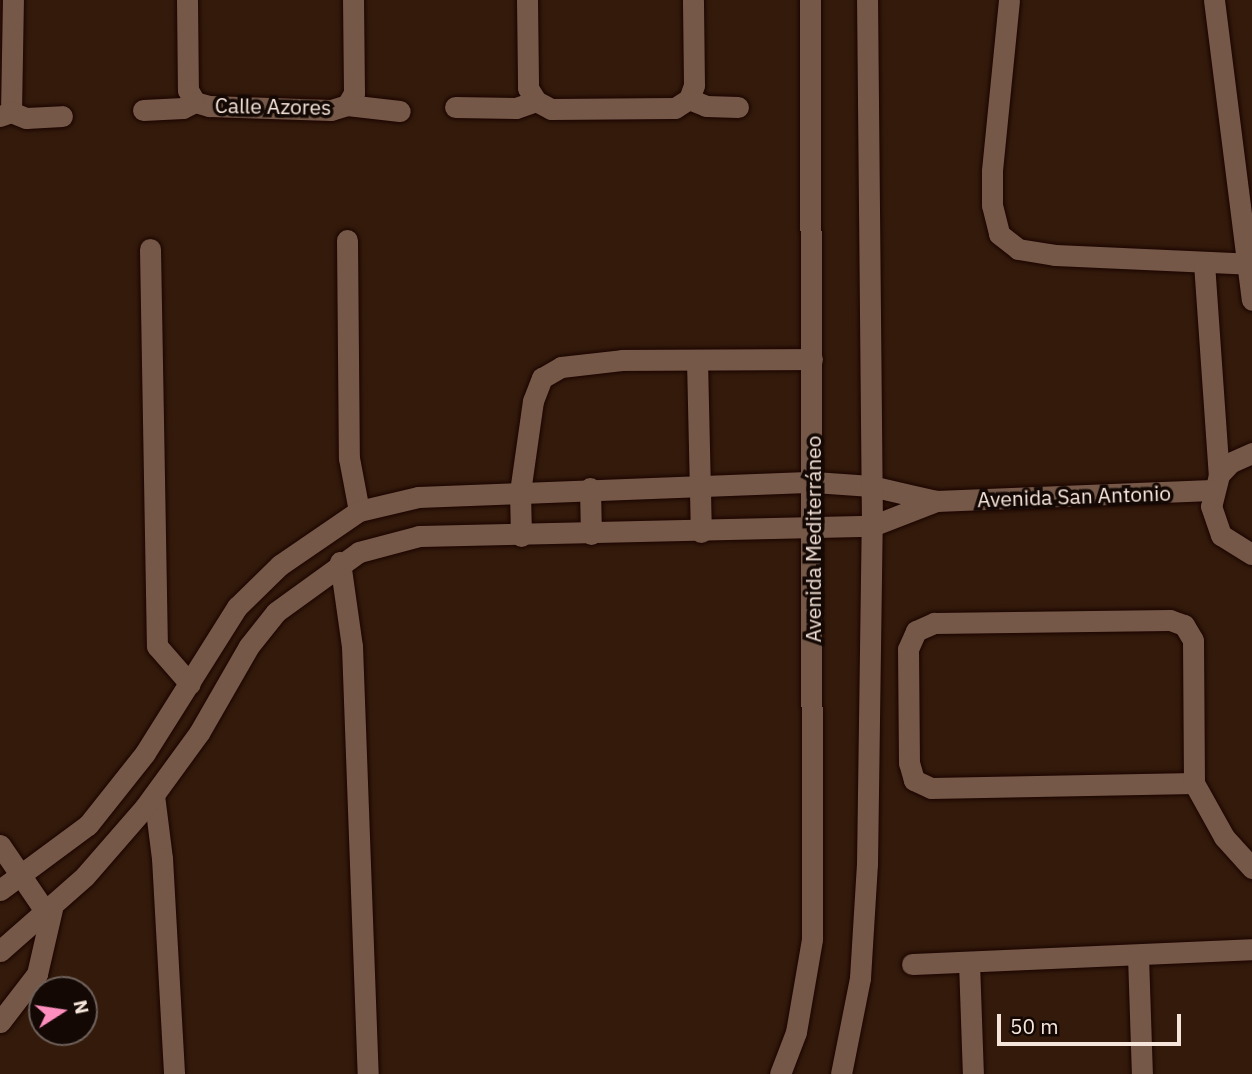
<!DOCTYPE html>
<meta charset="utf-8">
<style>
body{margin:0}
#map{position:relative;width:1252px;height:1074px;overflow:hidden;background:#331a0b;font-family:"IBM Plex Sans",sans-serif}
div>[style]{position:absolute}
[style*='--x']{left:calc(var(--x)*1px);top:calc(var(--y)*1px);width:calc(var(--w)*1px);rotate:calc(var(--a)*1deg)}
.roads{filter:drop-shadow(0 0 2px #1a0400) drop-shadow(0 0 2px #1a0400)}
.minor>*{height:21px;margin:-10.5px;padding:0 10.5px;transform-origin:10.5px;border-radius:10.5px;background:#755847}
span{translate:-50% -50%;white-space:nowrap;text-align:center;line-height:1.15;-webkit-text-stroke:7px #130804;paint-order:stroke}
.street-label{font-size:21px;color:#f6e5db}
.north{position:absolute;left:28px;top:976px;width:70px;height:70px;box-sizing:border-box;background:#130804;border:2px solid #6e605a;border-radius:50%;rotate:78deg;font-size:19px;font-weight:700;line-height:28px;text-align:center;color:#f6e5db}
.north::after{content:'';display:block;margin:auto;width:24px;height:32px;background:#fd8ebe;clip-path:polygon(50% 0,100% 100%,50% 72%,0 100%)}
.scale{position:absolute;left:997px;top:1014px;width:184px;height:32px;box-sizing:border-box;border:4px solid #f6e5db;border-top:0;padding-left:9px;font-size:21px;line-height:24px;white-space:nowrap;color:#f6e5db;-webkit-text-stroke:5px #130804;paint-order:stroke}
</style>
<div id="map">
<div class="roads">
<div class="minor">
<div style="--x:187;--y:0;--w:90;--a:89.4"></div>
<div style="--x:188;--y:90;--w:14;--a:60"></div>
<div style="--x:195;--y:102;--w:15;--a:16"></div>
<div style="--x:209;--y:106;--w:122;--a:1.9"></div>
<div style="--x:331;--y:110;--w:17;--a:-17"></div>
<div style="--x:347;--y:105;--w:14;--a:-60"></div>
<div style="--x:354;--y:93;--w:93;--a:-90.6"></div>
<div style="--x:527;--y:0;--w:88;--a:89.3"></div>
<div style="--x:528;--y:88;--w:15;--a:58"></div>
<div style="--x:536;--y:101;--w:17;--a:28"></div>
<div style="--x:551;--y:109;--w:124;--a:-0.5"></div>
<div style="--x:675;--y:108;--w:17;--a:-33"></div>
<div style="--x:689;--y:99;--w:15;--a:-70"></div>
<div style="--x:694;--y:85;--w:85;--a:-90.7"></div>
<div style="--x:1009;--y:0;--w:172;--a:95.7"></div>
<div style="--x:992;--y:171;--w:34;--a:90"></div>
<div style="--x:992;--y:205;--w:30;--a:76"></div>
<div style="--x:999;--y:234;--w:24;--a:38"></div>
<div style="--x:1018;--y:249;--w:37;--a:9"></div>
<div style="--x:1055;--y:255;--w:195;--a:2.6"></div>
<div style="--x:1214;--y:0;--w:302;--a:82.8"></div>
<div style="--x:689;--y:99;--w:18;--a:22"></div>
<div style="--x:706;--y:106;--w:32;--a:2"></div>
<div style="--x:347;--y:105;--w:53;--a:6.5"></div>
<div style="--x:455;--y:107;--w:61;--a:0.9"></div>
<div style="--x:516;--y:108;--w:21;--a:-19"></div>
<div style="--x:143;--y:110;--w:40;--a:-2.9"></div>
<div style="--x:183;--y:108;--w:13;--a:-27"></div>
<div style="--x:11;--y:112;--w:112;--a:-89"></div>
<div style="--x:0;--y:116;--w:12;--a:-20"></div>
<div style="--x:11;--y:112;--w:16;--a:22"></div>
<div style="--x:26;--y:118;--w:36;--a:-3"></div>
<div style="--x:347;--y:240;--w:218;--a:89.5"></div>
<div style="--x:349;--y:458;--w:54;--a:79.3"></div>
<div style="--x:150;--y:249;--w:397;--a:89"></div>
<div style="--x:157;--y:646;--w:50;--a:49"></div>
<div style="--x:1204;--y:263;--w:213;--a:86"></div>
<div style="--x:697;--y:360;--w:172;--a:88.7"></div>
<div style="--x:1252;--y:453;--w:24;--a:156"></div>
<div style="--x:1230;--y:463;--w:16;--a:133"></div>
<div style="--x:1219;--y:475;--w:32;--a:104"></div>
<div style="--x:1211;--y:506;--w:31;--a:71"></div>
<div style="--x:1221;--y:535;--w:36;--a:32"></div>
<div style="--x:590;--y:488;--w:46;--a:88.8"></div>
<div style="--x:521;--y:536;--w:44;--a:-91.3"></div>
<div style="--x:520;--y:492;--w:92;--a:-81.9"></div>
<div style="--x:533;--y:401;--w:25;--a:-69"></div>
<div style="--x:542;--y:378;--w:22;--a:-30"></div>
<div style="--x:561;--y:367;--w:61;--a:-6.5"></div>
<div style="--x:622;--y:360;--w:190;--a:-0.3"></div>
<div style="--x:340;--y:562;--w:85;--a:81.9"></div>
<div style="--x:352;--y:646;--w:428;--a:87.9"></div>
<div style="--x:1194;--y:783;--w:263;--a:178.9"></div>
<div style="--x:931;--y:788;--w:19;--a:-155"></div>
<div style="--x:914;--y:780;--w:18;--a:-106"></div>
<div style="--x:909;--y:763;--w:114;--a:-90.5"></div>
<div style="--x:908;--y:649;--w:20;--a:-66"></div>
<div style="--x:916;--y:631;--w:20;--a:-24"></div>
<div style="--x:934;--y:623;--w:236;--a:-0.7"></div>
<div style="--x:1170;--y:620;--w:15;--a:20"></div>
<div style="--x:1184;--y:625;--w:17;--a:59"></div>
<div style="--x:1193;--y:640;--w:143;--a:89.6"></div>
<div style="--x:1194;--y:783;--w:62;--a:60.9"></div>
<div style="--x:1224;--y:837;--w:42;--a:47.9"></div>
<div style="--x:154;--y:795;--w:64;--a:82.8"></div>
<div style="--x:162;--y:858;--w:216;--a:86.8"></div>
<div style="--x:0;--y:845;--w:83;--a:55.7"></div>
<div style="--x:0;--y:890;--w:109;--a:-36.5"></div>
<div style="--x:88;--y:825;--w:92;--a:-51.6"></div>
<div style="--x:145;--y:753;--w:173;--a:-57.8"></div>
<div style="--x:237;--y:607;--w:60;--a:-44.3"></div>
<div style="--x:280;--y:565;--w:96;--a:-34.4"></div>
<div style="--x:359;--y:511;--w:61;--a:-13.3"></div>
<div style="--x:418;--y:497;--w:396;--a:-2.2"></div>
<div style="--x:814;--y:482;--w:57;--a:4"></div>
<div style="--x:871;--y:486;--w:67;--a:13"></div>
<div style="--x:936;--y:501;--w:276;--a:-2.3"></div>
<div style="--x:0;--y:951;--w:113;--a:-41.4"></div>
<div style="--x:85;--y:876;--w:91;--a:-49"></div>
<div style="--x:145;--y:807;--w:92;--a:-53.9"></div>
<div style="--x:199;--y:733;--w:100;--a:-60.1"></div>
<div style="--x:249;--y:646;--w:43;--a:-51.5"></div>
<div style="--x:276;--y:612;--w:102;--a:-35.9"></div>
<div style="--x:359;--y:552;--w:62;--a:-14.9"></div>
<div style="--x:419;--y:536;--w:453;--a:-1.3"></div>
<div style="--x:872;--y:526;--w:69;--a:-21.3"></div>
<div style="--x:1138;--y:956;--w:118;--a:88.1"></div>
<div style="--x:969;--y:962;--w:112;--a:88"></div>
<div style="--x:912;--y:964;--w:340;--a:-2.5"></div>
<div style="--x:0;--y:1022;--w:61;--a:-52.4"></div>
<div style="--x:37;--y:974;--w:67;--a:-77"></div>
<div style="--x:780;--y:1074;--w:45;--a:-69.1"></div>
<div style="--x:796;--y:1032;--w:94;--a:-80.2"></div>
<div style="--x:812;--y:939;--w:939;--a:-90.12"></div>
<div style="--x:841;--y:1074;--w:98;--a:-78.8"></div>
<div style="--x:860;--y:978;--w:114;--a:-86.5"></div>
<div style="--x:867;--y:864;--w:338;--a:-89.2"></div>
<div style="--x:872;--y:526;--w:526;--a:-90.54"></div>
</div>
</div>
<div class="street-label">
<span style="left:273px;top:106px;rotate:1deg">Calle Azores</span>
<span style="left:1074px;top:496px;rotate:-2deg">Avenida San Antonio</span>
<span style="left:813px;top:539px;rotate:-90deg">Avenida Mediterráneo</span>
</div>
<div class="north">N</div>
<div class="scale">50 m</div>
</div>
